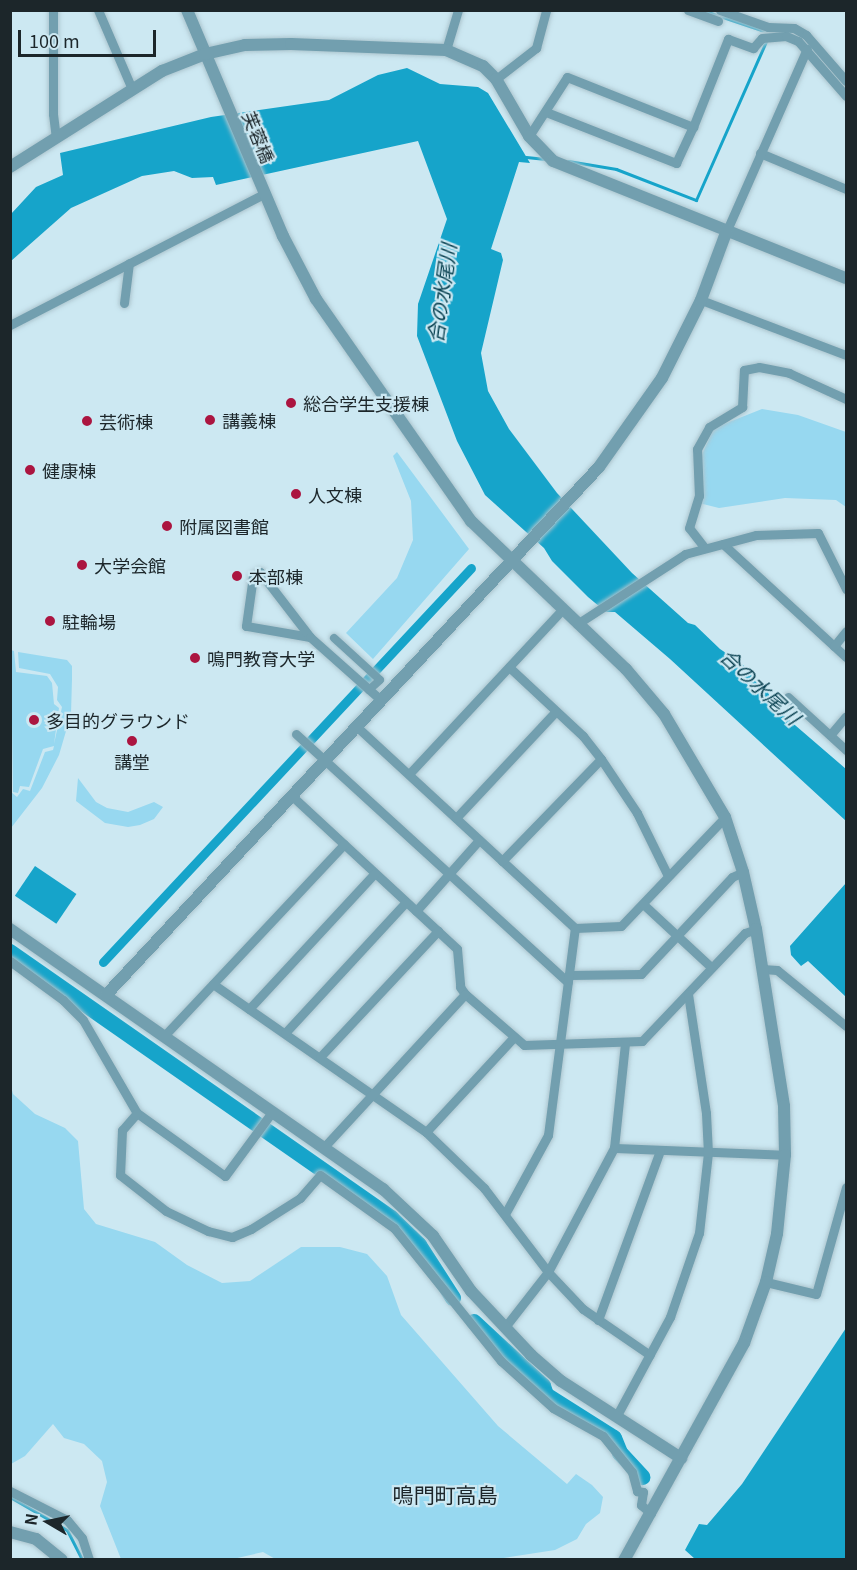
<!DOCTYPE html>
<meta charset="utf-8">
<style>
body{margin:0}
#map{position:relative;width:857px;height:1570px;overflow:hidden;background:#cce8f2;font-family:Georgia,"Noto Sans JP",serif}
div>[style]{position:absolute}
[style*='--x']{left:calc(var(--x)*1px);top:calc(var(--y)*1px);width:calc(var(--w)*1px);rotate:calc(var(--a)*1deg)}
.green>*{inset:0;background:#97d8f0}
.water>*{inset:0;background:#16a4ca;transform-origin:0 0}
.stream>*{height:3px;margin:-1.5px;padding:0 1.5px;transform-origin:1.5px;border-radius:1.5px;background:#16a4ca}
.canal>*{height:9px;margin:-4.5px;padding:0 4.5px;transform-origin:4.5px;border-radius:4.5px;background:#16a4ca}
.river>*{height:16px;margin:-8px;padding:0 8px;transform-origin:8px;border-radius:8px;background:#16a4ca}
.roads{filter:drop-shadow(0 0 2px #acc5ce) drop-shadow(0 0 2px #acc5ce)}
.pedestrian>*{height:8px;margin:-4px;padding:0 4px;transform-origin:4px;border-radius:4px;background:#729faf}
.minor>*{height:9px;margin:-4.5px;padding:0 4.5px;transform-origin:4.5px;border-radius:4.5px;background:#729faf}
.tertiary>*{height:12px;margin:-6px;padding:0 6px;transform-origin:6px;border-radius:6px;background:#729faf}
.dots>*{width:16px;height:16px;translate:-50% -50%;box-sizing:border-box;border:3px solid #cce8f2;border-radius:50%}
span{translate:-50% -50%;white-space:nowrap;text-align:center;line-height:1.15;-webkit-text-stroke:4.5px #cce8f2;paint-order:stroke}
.street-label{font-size:18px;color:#1c262a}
.poi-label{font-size:18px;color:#1c262a}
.left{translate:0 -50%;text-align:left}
.water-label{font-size:20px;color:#084050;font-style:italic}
.quarter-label{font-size:21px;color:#1c262a}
.frame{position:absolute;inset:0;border:12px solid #1c262a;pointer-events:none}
.north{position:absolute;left:18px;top:1492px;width:60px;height:60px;-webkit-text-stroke:4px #cce8f2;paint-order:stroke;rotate:279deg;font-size:16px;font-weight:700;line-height:24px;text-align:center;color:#1c262a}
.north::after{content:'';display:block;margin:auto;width:21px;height:27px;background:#1c262a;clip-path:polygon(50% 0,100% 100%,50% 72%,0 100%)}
.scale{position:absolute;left:18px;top:30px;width:138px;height:27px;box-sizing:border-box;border:3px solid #1c262a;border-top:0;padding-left:8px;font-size:18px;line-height:21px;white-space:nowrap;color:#1c262a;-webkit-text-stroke:4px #cce8f2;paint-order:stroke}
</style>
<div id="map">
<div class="green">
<div style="clip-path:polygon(762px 409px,798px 415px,846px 432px,846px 507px,836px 500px,785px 498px,719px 508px,699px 503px,699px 461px,714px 428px)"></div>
<div style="clip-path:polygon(397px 452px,469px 549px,373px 659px,346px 633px,397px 578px,413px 540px,411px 501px,393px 456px)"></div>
<div style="clip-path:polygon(11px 650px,14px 651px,16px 672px,47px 676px,52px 683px,54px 704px,59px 708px,54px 744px,62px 707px,57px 700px,58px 687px,50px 674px,19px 668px,18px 652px,67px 660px,72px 666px,72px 679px,71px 714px,59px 755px,42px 788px,11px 828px,11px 792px,17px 797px,23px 789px,30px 791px,45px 752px,53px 750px,54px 746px,43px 749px,29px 787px,20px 786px,18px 793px,13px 792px)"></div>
<div style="clip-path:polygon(78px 778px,96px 802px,107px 808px,128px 812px,154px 802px,163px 807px,154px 819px,140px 825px,128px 827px,105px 823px,76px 801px)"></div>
<div style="clip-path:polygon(10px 1083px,13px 1094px,35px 1114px,65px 1128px,78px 1141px,84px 1209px,96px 1224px,155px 1242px,187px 1265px,222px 1283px,250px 1281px,301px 1247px,340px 1247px,367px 1254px,387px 1276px,401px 1315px,498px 1426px,567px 1484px,576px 1474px,592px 1485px,603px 1497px,600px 1513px,586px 1524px,577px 1539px,555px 1550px,497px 1559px,277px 1560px,263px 1552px,233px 1559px,121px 1559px,100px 1506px,107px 1482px,102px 1461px,84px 1444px,64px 1438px,53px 1424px,25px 1456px,11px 1464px)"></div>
</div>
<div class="water">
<div style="clip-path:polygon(407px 68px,440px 84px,478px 87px,488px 93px,530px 163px,519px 162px,491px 249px,501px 253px,503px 260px,481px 353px,488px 391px,509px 429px,557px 493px,632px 573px,688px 623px,695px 625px,720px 649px,741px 663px,765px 685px,774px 707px,846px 769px,846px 821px,670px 659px,615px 612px,606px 612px,588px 597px,552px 561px,544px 548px,485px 495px,457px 441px,417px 336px,418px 304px,447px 219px,418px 141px,216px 185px,213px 177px,192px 178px,174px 171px,142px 176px,71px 208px,11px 261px,11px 214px,36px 187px,63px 175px,60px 153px,211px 117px,329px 100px,378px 75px)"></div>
<div style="left:35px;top:866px;width:50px;height:36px;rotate:34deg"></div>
<div style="clip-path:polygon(846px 883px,846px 997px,808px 961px,801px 966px,791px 955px,790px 946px)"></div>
<div style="clip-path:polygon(846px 1328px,846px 1559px,695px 1559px,685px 1550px,699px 1524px,707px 1525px,742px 1484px)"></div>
</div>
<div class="stream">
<div style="--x:702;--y:10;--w:62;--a:18.7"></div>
<div style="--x:761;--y:30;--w:18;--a:3"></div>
<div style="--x:789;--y:32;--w:21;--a:29"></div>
<div style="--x:526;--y:157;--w:20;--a:6"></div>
<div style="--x:568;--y:161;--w:49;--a:9.5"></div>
<div style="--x:616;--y:169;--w:86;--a:21.2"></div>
<div style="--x:696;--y:200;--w:184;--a:-66.2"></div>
<div style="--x:10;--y:1497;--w:66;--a:30.1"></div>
<div style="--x:67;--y:1530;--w:34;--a:63"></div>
</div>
<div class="canal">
<div style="--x:103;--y:962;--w:539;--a:-46.95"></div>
</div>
<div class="river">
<div style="--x:10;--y:952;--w:465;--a:34.9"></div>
<div style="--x:391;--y:1218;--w:39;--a:44"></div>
<div style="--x:419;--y:1245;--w:63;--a:57.3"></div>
<div style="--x:474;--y:1322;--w:94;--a:42.8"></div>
<div style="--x:543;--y:1386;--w:9;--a:72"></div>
<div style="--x:546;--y:1395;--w:80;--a:32.3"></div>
<div style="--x:614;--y:1438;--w:16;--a:68"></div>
<div style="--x:620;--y:1453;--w:33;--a:47"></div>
</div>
<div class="roads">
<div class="pedestrian">
<div style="--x:334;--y:638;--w:62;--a:42.4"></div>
<div style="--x:380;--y:680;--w:15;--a:138"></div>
</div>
<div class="minor">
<div style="--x:53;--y:10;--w:104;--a:90"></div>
<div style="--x:53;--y:114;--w:23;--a:83"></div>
<div style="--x:98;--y:10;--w:86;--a:66.7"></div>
<div style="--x:688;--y:10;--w:32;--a:20"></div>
<div style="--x:720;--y:10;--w:51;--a:19.5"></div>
<div style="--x:768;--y:27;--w:26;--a:2"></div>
<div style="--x:794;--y:28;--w:14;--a:30"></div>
<div style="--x:806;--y:35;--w:61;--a:49"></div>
<div style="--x:446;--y:50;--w:42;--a:-73.3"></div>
<div style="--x:496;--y:79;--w:51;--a:-37.8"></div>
<div style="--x:536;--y:48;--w:39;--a:-75"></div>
<div style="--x:546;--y:112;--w:140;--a:21.4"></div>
<div style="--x:676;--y:163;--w:40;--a:-65"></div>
<div style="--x:529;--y:136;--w:70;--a:-57.2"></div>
<div style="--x:567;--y:77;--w:136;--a:21.6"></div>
<div style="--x:693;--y:127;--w:95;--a:-68.3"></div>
<div style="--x:728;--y:39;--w:27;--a:20"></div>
<div style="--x:753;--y:48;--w:13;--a:-48"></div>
<div style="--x:762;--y:38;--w:24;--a:-5"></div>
<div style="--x:786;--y:36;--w:13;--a:23"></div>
<div style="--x:798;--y:41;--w:73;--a:48.9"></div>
<div style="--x:760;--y:153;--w:93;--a:22.7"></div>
<div style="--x:727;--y:230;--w:198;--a:-66.2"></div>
<div style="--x:701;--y:300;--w:155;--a:20.8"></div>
<div style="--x:124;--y:303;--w:40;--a:-82.9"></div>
<div style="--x:10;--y:325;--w:286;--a:-27.3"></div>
<div style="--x:723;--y:544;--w:167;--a:42.6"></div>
<div style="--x:704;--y:547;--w:24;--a:-128"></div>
<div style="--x:689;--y:528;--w:34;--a:-73"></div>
<div style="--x:699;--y:496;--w:47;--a:-92.4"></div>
<div style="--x:697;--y:449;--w:25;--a:-61"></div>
<div style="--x:709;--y:427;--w:39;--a:-31"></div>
<div style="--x:742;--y:407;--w:37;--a:-87"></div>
<div style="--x:744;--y:370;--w:15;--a:-11"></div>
<div style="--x:759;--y:367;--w:31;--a:11"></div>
<div style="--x:789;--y:373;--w:63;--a:24.5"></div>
<div style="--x:577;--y:624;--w:129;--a:-32.9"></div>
<div style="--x:685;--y:554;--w:73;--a:-15"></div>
<div style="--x:756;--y:535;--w:62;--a:-1.8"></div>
<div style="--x:818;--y:533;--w:63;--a:63.4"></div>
<div style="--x:310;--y:637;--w:65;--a:-170.2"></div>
<div style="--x:246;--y:626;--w:50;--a:-82"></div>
<div style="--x:253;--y:576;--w:8;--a:-30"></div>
<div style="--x:260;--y:572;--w:82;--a:52.4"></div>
<div style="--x:310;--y:637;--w:95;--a:41.6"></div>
<div style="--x:834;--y:646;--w:19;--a:-51"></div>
<div style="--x:509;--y:667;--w:101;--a:43"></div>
<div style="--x:583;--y:736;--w:29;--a:52"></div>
<div style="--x:601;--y:759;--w:65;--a:56.3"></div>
<div style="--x:637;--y:813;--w:70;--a:63.8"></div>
<div style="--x:788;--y:697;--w:79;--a:42.4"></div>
<div style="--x:356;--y:726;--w:298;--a:42.7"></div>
<div style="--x:575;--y:928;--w:46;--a:-2.5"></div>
<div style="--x:621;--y:926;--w:151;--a:-46.3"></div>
<div style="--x:296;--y:734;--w:368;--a:42.4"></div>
<div style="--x:831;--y:734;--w:23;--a:-50"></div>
<div style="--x:409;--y:774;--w:224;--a:-47"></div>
<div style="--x:292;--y:796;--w:225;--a:42.8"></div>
<div style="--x:457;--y:949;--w:38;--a:85"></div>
<div style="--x:460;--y:987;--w:9;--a:54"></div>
<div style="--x:465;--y:994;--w:78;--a:40.8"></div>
<div style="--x:524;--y:1045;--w:118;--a:-1.9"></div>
<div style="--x:642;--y:1041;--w:149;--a:-46.4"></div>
<div style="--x:745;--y:933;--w:12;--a:-20"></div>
<div style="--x:456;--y:818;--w:146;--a:-46.9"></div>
<div style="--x:502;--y:861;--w:142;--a:-45.9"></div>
<div style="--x:643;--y:904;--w:93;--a:42.8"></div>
<div style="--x:416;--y:911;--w:95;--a:-48.4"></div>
<div style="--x:10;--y:961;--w:66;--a:36.3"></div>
<div style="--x:63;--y:1000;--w:28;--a:45"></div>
<div style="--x:83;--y:1020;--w:108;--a:59.9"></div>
<div style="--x:137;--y:1113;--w:108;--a:35.6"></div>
<div style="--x:225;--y:1176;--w:79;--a:-53.7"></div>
<div style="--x:762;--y:969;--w:15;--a:4"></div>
<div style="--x:777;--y:970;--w:89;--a:39.1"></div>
<div style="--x:569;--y:975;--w:72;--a:-0.8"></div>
<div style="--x:641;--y:974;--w:133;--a:-46.8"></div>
<div style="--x:732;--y:877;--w:12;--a:-24"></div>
<div style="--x:213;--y:984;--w:259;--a:34.8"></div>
<div style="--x:426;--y:1132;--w:81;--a:44"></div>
<div style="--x:484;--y:1188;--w:106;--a:52.7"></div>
<div style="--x:548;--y:1272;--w:51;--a:46.6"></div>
<div style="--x:583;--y:1309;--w:81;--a:34.5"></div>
<div style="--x:249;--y:1009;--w:185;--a:-47.2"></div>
<div style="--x:285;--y:1033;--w:178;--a:-47.3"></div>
<div style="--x:164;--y:1036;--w:263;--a:-46.8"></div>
<div style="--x:320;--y:1057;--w:173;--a:-46.9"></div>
<div style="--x:137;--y:1113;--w:23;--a:131"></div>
<div style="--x:122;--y:1130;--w:45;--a:92.5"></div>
<div style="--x:120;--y:1175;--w:58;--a:38"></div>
<div style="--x:166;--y:1211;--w:47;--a:25.5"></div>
<div style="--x:208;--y:1231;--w:25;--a:14"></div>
<div style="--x:232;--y:1237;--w:21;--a:-23"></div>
<div style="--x:251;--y:1229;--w:58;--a:-32.3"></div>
<div style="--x:300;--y:1198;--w:30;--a:-49"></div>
<div style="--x:320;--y:1175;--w:91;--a:35.6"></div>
<div style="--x:394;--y:1228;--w:171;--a:51.2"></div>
<div style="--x:501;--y:1361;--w:70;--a:42.1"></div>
<div style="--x:553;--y:1408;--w:57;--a:29.2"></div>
<div style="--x:603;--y:1436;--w:46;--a:51.1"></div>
<div style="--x:632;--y:1472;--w:20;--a:75"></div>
<div style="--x:637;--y:1491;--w:6;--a:9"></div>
<div style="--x:643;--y:1492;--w:13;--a:99"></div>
<div style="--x:641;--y:1505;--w:13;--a:39"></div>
<div style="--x:426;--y:1132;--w:129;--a:-47.2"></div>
<div style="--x:324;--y:1147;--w:208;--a:-47.3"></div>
<div style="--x:614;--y:1148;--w:171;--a:2.3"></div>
<div style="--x:505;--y:1214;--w:90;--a:-61.4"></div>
<div style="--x:548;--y:1135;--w:209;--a:-82.6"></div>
<div style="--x:766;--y:1282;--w:51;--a:13.5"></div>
<div style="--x:816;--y:1294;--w:111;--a:-74.3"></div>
<div style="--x:598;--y:1320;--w:180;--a:-69.9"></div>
<div style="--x:505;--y:1327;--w:70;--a:-52"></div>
<div style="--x:548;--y:1272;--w:140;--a:-62"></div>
<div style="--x:614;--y:1148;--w:106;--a:-84"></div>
<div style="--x:616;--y:1417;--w:114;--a:-61.6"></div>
<div style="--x:670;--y:1317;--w:89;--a:-71"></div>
<div style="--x:699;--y:1233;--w:81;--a:-83.6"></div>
<div style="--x:708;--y:1153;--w:40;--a:-92.9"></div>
<div style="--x:706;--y:1113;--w:120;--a:-98.6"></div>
<div style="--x:10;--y:1491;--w:64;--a:27"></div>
<div style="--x:67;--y:1520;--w:23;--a:50"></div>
<div style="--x:82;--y:1538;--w:23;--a:72"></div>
</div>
<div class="tertiary">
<div style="--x:187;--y:10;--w:246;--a:67"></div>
<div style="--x:283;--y:236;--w:71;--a:62.4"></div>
<div style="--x:316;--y:299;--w:271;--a:55.1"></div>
<div style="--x:471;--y:521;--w:214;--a:43.7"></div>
<div style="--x:626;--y:669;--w:59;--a:49.8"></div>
<div style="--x:664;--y:714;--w:120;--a:59.4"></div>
<div style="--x:725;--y:817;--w:58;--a:71.9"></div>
<div style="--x:743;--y:872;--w:58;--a:77.2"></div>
<div style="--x:756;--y:929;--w:179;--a:81"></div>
<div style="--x:784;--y:1106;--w:49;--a:88.8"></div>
<div style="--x:785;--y:1155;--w:79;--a:95.8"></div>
<div style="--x:777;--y:1234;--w:49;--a:102.9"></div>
<div style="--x:766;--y:1282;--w:65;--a:109.8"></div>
<div style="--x:744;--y:1343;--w:248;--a:118.9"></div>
<div style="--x:10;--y:167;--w:180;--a:-32.3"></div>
<div style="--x:162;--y:71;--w:46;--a:-21.6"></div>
<div style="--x:205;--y:54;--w:41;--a:-12.7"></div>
<div style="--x:245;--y:45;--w:46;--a:-1.2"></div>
<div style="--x:291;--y:44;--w:155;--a:2.2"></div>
<div style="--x:446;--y:50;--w:40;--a:23.4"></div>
<div style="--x:483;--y:66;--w:18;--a:45"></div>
<div style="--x:496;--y:79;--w:66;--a:59.9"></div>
<div style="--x:529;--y:136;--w:35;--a:46"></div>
<div style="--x:553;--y:161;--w:315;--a:21.8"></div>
<div style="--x:10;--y:929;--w:455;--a:34.9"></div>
<div style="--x:383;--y:1189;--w:69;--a:43.2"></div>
<div style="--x:433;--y:1236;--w:67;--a:55.4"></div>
<div style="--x:471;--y:1291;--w:88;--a:46.8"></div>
<div style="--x:531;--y:1355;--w:40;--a:41"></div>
<div style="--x:561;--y:1381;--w:143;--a:32.7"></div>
<div style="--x:106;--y:995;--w:722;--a:-46.96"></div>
<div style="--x:599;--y:467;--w:109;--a:-54.7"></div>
<div style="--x:662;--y:378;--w:87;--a:-63.4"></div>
<div style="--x:701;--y:300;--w:75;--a:-69.6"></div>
<div style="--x:10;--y:1532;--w:27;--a:15"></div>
<div style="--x:36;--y:1539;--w:33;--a:39"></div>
</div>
</div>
<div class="dots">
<div style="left:291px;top:403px;background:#ab1540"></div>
<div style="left:210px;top:420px;background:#ab1540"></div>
<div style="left:87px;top:421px;background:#ab1540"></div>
<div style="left:30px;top:470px;background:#ab1540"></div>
<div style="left:296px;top:494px;background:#ab1540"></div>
<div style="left:167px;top:526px;background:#ab1540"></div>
<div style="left:82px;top:565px;background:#ab1540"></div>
<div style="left:237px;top:576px;background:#ab1540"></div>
<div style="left:50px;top:621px;background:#ab1540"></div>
<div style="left:195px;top:658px;background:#ab1540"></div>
<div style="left:34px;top:720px;background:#ab1540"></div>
<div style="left:132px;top:741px;background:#ab1540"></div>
</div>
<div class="street-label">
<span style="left:259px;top:137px;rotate:68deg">芙蓉橋</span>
</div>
<div class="poi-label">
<span class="left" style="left:303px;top:403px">総合学生支援棟</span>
<span class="left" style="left:222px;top:420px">講義棟</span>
<span class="left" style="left:99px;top:421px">芸術棟</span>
<span class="left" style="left:42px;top:470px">健康棟</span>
<span class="left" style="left:308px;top:494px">人文棟</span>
<span class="left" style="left:179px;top:526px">附属図書館</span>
<span class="left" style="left:94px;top:565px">大学会館</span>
<span class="left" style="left:249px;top:576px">本部棟</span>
<span class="left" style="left:62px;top:621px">駐輪場</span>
<span class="left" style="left:207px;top:658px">鳴門教育大学</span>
<span class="left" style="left:46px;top:720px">多目的グラウンド</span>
<span style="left:132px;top:761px">講堂</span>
</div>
<div class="water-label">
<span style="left:441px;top:293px;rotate:-82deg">合の水尾川</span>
<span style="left:761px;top:686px;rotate:43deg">合の水尾川</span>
</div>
<div class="quarter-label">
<span style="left:445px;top:1494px">鳴門町高島</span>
</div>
<div class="frame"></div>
<div class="north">N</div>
<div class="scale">100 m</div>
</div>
